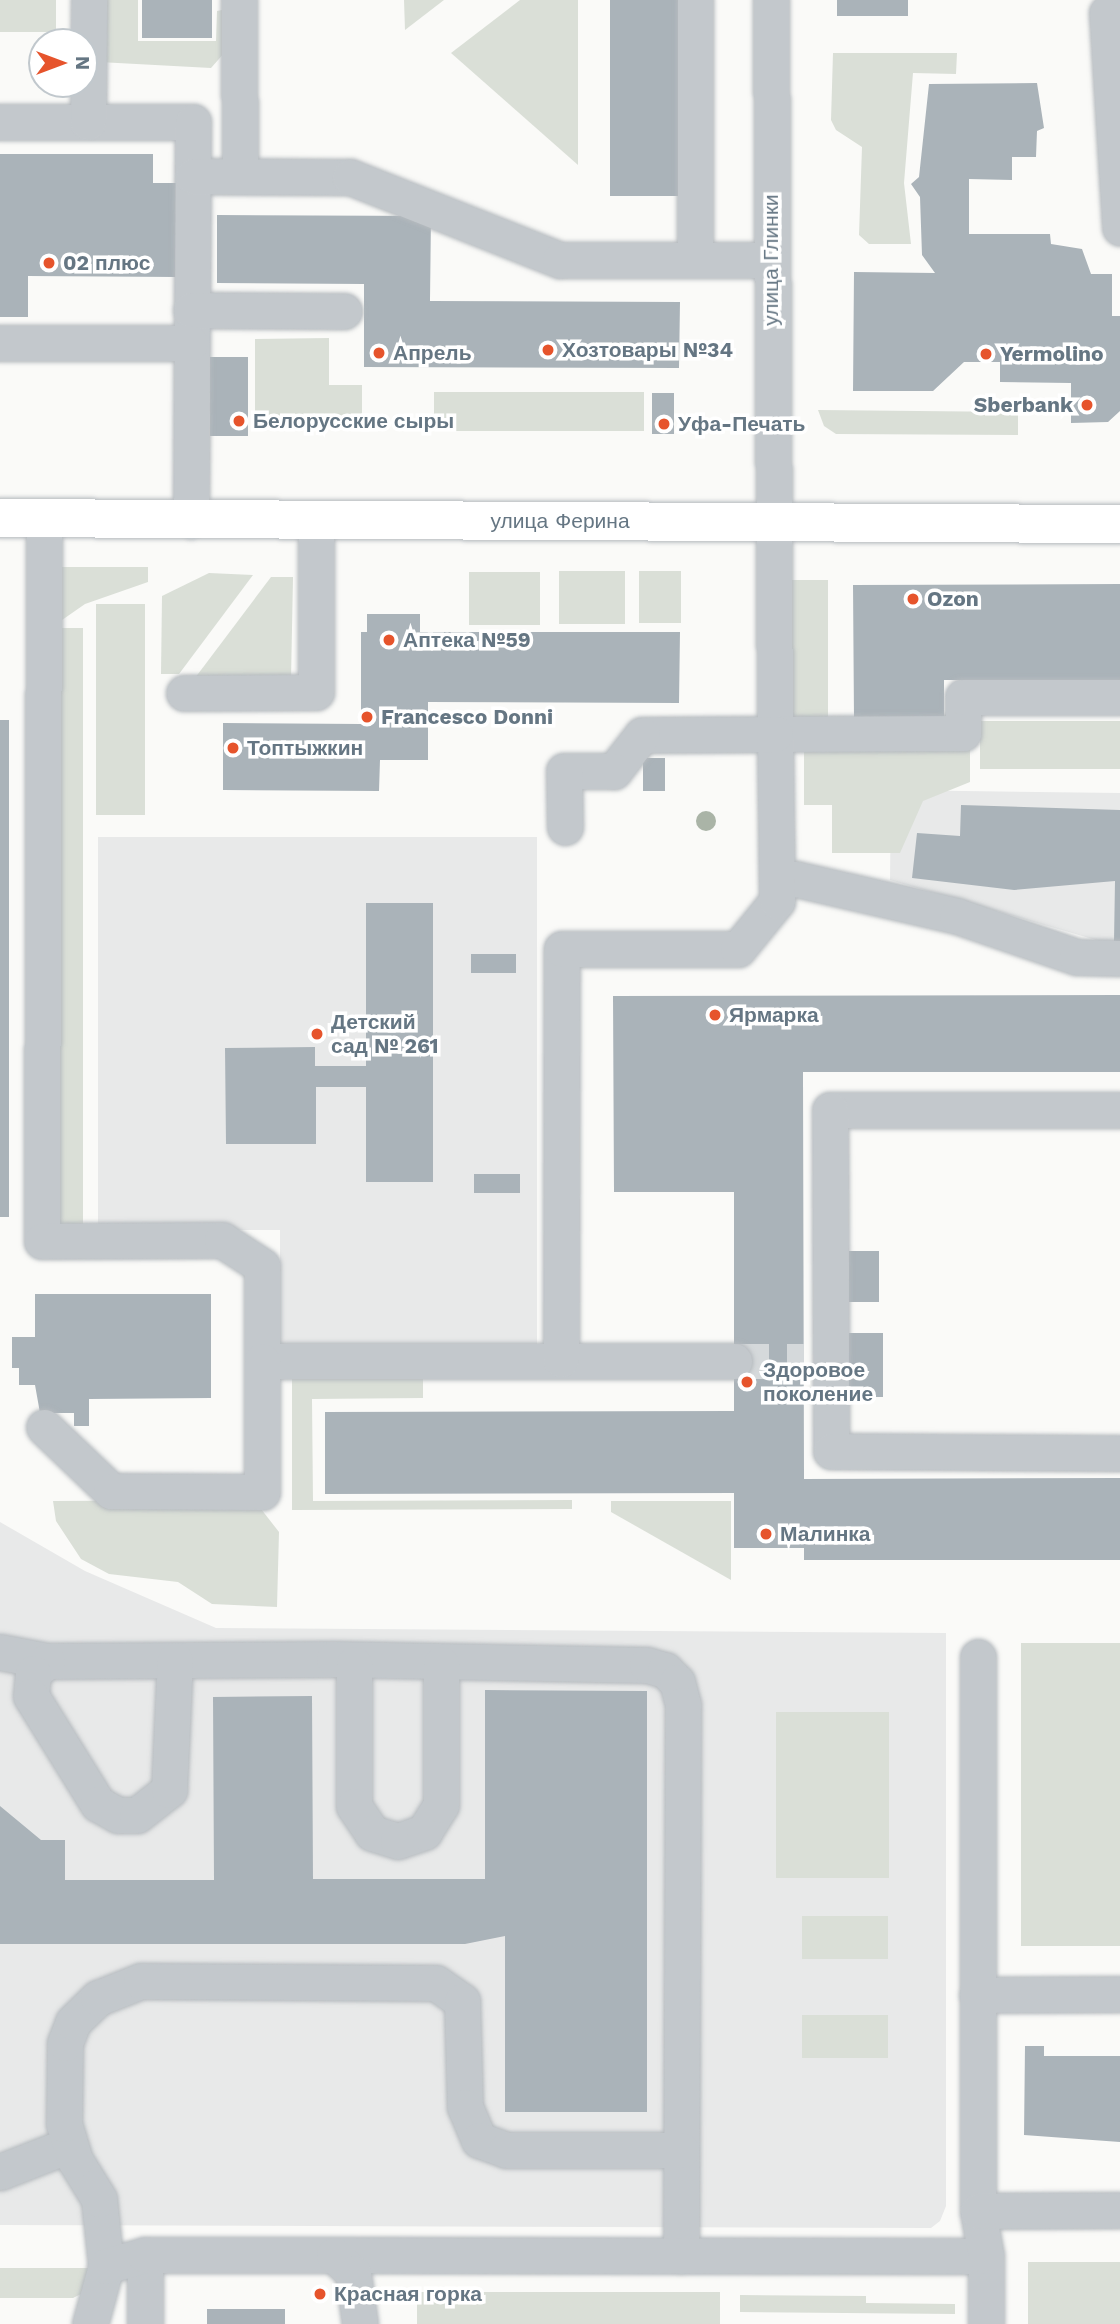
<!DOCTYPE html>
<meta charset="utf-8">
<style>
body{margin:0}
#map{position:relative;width:1120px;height:2324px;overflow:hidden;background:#fafaf8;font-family:"Work Sans",sans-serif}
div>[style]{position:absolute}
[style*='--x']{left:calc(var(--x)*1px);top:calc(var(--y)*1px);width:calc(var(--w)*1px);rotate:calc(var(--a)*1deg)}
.built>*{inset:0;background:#e8e9e9}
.green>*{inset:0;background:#dadfd7;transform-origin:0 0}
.building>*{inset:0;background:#aab3b9;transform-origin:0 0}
.minor-tunnel>*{height:35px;margin-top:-17.5px;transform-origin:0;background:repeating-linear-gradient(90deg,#d5d9db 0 35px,transparent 0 53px)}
.roads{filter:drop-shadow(0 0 2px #b5babe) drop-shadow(0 0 2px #b5babe)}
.minor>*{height:35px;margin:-17.5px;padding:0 17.5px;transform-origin:17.5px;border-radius:17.5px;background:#c3c8cc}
.major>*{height:38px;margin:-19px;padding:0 19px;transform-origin:19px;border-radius:19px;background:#fff}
.trees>*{width:20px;height:20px;margin:-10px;border-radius:50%;background:#aab4a7}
.dots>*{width:19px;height:19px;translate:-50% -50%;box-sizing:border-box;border:4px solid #fff;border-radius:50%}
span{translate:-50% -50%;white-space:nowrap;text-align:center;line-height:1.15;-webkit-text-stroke:7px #fff;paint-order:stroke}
.street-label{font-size:21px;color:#657683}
.poi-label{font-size:21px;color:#657683;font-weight:700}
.left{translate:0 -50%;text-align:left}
.right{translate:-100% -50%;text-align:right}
.north{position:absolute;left:28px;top:28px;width:70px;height:70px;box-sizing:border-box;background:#fff;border:2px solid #c1c8cd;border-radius:50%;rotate:90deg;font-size:19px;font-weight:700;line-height:28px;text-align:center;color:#657683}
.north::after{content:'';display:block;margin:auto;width:24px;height:32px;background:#e6542c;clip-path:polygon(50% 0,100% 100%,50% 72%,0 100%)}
</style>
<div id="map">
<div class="built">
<div style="clip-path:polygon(891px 790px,1120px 793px,1120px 947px,890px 880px)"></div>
<div style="clip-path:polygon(98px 837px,537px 837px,537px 1348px,280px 1348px,280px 1230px,98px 1230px)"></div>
<div style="clip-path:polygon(0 1522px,85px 1571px,216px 1628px,946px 1633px,946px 2206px,940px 2221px,931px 2228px,0 2225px)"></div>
</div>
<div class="green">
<div style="left:0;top:0;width:56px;height:32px"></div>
<div style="clip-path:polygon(98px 0,138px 0,138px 41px,216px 41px,217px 11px,227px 9px,226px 51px,211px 68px,99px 62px)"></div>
<div style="clip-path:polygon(404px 0,444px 0,405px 30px)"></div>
<div style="clip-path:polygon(520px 0,578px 0,578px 165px,451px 53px)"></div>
<div style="clip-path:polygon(833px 53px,957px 53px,956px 74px,913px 73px,904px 183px,911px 244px,869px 244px,859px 235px,862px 147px,836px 130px,831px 120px)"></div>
<div style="clip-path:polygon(329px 338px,329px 385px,362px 385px,362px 425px,255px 426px,255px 339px)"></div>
<div style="left:644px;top:392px;width:39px;height:210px;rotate:90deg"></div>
<div style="clip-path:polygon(818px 410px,1018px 412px,1018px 435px,836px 434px,824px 426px)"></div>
<div style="clip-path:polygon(52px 567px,148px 567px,148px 582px,85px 604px,52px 627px)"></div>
<div style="left:559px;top:571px;width:66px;height:53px"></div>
<div style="left:639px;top:571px;width:42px;height:52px"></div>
<div style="left:469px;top:572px;width:71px;height:53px"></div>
<div style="clip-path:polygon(209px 573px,253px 575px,179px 674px,161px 674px,162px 596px)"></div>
<div style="clip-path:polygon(271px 577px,293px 577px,291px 680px,195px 678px)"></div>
<div style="left:786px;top:580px;width:42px;height:140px"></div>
<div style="left:145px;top:604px;width:211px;height:49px;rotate:90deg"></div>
<div style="left:83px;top:628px;width:597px;height:32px;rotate:90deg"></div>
<div style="left:1120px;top:721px;width:48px;height:140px;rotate:90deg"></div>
<div style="clip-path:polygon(804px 746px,970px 746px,970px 782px,923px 801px,900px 853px,832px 853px,832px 805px,804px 805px)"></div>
<div style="clip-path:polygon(423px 1378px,423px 1398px,312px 1399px,313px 1501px,572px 1500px,572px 1509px,292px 1510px,292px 1379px)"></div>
<div style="clip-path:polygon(254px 1500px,279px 1532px,277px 1607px,212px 1604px,178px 1582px,109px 1574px,81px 1559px,56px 1521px,53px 1501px)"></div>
<div style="clip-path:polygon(611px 1501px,731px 1501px,731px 1580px,611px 1512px)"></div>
<div style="left:1021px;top:1643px;width:99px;height:303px"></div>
<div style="left:776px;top:1712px;width:113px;height:166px"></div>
<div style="left:802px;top:1916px;width:86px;height:43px"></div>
<div style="left:802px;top:2015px;width:86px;height:43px"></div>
<div style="left:1028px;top:2262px;width:92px;height:62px"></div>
<div style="clip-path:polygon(0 2268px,91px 2268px,83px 2293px,73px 2298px,0 2298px)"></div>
<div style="left:417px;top:2292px;width:303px;height:32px"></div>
<div style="clip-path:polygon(740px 2295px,866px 2296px,866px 2303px,955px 2304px,955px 2314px,740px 2312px)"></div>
</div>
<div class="building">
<div style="left:142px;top:0;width:70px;height:38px"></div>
<div style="left:610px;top:0;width:70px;height:196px"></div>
<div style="left:837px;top:0;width:71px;height:16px"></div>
<div style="clip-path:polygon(1037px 83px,1044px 128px,1037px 131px,1036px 157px,1012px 157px,1012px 180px,969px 179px,969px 234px,1050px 234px,1051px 244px,1082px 249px,1091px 274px,1112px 274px,1112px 316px,1120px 316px,1120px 411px,1108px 422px,1071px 423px,1071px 383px,1000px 382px,1000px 362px,964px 362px,933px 391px,853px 391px,854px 272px,935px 273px,922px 255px,920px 197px,911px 184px,919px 177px,929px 84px)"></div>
<div style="clip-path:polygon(0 154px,153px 154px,153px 183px,178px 183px,177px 277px,28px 276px,28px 317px,0 317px)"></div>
<div style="clip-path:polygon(217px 215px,431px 216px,430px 301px,680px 302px,679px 368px,364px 367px,364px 284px,217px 283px)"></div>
<div style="left:248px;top:357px;width:79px;height:38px;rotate:90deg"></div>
<div style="left:652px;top:393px;width:22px;height:41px"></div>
<div style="clip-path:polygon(1120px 584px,1120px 680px,944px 680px,944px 720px,854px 720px,853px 585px)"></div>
<div style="clip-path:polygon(367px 614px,420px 614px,420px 632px,680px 632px,679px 703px,428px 702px,428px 760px,380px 760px,379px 791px,223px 790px,223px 723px,361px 724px,361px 632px,367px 632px)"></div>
<div style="left:0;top:720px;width:9px;height:497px"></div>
<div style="left:643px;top:758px;width:22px;height:33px"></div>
<div style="clip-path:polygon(961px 805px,1120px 810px,1120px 941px,1114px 941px,1115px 881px,1014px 890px,912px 878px,917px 833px,960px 836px)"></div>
<div style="clip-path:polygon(366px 903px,433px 903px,433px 1182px,366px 1182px,366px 1087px,316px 1087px,316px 1144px,226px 1144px,225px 1048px,315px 1047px,315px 1066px,366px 1066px)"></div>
<div style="left:516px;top:954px;width:19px;height:45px;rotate:90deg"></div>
<div style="clip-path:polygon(1120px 995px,1120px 1072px,803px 1072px,804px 1479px,1120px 1478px,1120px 1560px,804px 1560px,804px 1548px,734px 1548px,734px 1493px,325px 1494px,325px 1412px,734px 1411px,734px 1192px,614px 1192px,613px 996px)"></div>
<div style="left:520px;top:1174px;width:19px;height:46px;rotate:90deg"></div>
<div style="left:849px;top:1251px;width:30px;height:51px"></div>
<div style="clip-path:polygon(35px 1294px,211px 1294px,211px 1398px,89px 1399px,89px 1426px,74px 1426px,74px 1413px,40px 1413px,35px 1385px,19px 1385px,19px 1368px,12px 1368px,12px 1337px,35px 1337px)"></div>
<div style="left:849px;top:1333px;width:34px;height:64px"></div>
<div style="clip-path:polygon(485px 1690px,647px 1691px,647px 2112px,505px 2112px,505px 1936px,465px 1944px,0 1944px,0 1806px,41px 1840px,65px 1840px,65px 1880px,214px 1880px,213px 1697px,312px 1696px,313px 1879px,485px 1879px)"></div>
<div style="clip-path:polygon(1025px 2046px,1044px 2046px,1044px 2056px,1120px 2056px,1120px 2142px,1024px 2135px)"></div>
<div style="left:207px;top:2309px;width:78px;height:15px"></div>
</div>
<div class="minor-tunnel">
<div style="--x:734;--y:1361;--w:70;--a:0"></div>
</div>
<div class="roads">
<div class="minor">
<div style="--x:239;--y:0;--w:176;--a:89.7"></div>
<div style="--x:695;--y:0;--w:260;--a:90"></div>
<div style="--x:771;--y:0;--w:734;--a:89.69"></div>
<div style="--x:775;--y:734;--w:188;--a:-0.3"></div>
<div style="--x:963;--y:733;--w:36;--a:-90"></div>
<div style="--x:963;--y:697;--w:157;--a:0"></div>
<div style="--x:1120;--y:12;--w:13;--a:176"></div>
<div style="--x:1107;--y:13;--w:215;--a:86.5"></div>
<div style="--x:0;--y:122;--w:193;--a:0"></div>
<div style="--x:193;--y:122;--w:399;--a:90.3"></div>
<div style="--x:88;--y:122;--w:122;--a:-89.5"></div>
<div style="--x:193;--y:176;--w:157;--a:0.4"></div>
<div style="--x:350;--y:177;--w:226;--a:21.6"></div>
<div style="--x:560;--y:260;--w:211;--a:0"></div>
<div style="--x:191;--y:310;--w:153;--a:0.4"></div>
<div style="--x:0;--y:343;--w:190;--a:0"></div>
<div style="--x:44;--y:518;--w:723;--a:90.16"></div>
<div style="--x:42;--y:1241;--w:180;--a:-0.3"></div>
<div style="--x:222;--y:1240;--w:48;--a:33"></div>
<div style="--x:262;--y:1266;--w:95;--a:90"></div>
<div style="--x:262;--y:1361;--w:472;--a:0"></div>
<div style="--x:184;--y:693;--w:132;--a:-0.4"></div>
<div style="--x:316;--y:692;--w:172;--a:-90"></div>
<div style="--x:777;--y:881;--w:19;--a:-6"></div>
<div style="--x:796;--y:879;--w:165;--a:12.9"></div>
<div style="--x:957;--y:916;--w:127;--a:18.9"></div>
<div style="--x:1077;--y:957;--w:43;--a:1.3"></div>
<div style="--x:1120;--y:1110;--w:290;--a:180"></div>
<div style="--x:830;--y:1110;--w:341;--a:89.8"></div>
<div style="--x:831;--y:1451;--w:289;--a:0.4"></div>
<div style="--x:561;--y:1359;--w:410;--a:-89.9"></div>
<div style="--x:562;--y:949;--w:176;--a:0"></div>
<div style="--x:738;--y:949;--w:62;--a:-50.9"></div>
<div style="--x:777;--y:901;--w:167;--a:-90.7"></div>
<div style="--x:775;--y:734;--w:133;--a:179.6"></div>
<div style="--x:642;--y:735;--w:46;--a:127.9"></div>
<div style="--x:614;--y:771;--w:50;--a:180"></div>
<div style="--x:564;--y:771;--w:56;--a:89"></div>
<div style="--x:44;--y:1427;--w:93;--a:43.7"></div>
<div style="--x:111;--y:1491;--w:151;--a:0.4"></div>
<div style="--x:262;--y:1492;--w:131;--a:-90"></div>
<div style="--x:0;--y:1652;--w:48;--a:10.8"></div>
<div style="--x:47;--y:1661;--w:287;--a:-0.4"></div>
<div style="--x:334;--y:1659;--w:313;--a:1.1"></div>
<div style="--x:647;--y:1665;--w:19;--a:16"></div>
<div style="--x:665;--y:1670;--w:17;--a:45"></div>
<div style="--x:677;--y:1682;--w:24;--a:75"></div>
<div style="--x:683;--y:1705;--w:551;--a:90.21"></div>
<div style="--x:47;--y:1661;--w:18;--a:139"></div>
<div style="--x:33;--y:1673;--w:23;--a:95"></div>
<div style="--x:31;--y:1696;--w:127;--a:58.2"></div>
<div style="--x:98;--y:1804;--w:23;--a:29"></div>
<div style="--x:118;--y:1815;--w:19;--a:0"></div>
<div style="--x:137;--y:1815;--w:41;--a:-38"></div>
<div style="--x:169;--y:1790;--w:130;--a:-87.4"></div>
<div style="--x:354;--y:1664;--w:142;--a:90"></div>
<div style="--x:354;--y:1806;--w:32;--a:56"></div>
<div style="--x:372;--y:1833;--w:27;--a:17"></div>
<div style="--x:398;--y:1841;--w:28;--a:-19"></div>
<div style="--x:424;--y:1832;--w:32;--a:-58"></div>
<div style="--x:441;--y:1805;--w:141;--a:-90"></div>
<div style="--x:977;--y:1995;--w:143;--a:-0.4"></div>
<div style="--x:0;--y:2172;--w:74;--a:-21.4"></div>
<div style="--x:978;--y:2211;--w:554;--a:-90"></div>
<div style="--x:145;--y:2255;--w:69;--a:90"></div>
<div style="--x:334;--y:2255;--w:652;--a:0.09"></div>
<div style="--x:106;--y:2266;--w:67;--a:-96"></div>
<div style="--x:99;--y:2199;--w:46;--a:-121.6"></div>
<div style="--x:75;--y:2160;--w:38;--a:-107"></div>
<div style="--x:64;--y:2124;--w:81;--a:-89.3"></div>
<div style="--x:65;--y:2043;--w:22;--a:-69"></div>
<div style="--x:73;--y:2022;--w:35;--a:-44"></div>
<div style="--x:98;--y:1998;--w:46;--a:-21.6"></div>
<div style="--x:141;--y:1981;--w:295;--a:0.4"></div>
<div style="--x:436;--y:1983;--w:32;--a:35"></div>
<div style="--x:462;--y:2001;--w:106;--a:88.4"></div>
<div style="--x:465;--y:2107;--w:36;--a:67"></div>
<div style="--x:479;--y:2140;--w:29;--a:20"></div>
<div style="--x:506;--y:2150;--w:175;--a:0"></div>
<div style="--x:90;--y:2324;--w:60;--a:-74.6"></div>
<div style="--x:106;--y:2266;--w:41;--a:-15.8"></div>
<div style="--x:145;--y:2255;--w:189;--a:0"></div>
<div style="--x:334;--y:2255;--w:26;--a:43"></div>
<div style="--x:353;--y:2273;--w:51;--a:82.2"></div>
<div style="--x:986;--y:2324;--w:68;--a:-90"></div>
<div style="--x:986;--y:2256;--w:46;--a:-100.1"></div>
<div style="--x:978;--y:2211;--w:142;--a:-0.4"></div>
</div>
<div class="major">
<div style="--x:0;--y:518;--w:1120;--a:0.31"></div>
</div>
</div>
<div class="trees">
<div style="left:706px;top:821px"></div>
</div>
<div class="dots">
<div style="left:49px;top:263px;background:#e6542c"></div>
<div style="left:548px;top:350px;background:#e6542c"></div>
<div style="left:379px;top:353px;background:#e6542c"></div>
<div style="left:986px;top:354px;background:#e6542c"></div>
<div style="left:1087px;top:405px;background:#e6542c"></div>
<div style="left:239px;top:421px;background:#e6542c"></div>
<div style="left:664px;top:424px;background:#e6542c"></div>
<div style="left:913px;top:599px;background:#e6542c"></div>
<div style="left:389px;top:640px;background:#e6542c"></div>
<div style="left:367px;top:717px;background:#e6542c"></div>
<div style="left:233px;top:748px;background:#e6542c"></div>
<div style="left:715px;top:1015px;background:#e6542c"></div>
<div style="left:317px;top:1034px;background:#e6542c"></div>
<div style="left:747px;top:1382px;background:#e6542c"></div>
<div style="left:766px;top:1534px;background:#e6542c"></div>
<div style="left:320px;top:2294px;background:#e6542c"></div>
</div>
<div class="street-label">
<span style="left:771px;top:260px;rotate:-90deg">улица Глинки</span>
<span style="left:560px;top:521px">улица Ферина</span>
</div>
<div class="poi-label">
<span class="left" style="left:63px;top:263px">02 плюс</span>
<span class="left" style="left:562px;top:350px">Хозтовары №34</span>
<span class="left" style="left:393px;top:353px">Апрель</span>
<span class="left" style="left:1000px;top:354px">Yermolino</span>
<span class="right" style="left:1073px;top:405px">Sberbank</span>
<span class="left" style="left:253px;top:421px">Белорусские сыры</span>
<span class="left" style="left:678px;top:424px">Уфа-Печать</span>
<span class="left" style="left:927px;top:599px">Ozon</span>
<span class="left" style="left:403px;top:640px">Аптека №59</span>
<span class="left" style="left:381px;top:717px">Francesco Donni</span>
<span class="left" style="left:247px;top:748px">Топтыжкин</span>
<span class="left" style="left:729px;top:1015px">Ярмарка</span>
<span class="left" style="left:331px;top:1034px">Детский<br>сад № 261</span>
<span class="left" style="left:763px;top:1382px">Здоровое<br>поколение</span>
<span class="left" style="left:780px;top:1534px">Малинка</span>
<span class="left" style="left:334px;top:2294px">Красная горка</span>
</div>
<div class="north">N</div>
</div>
